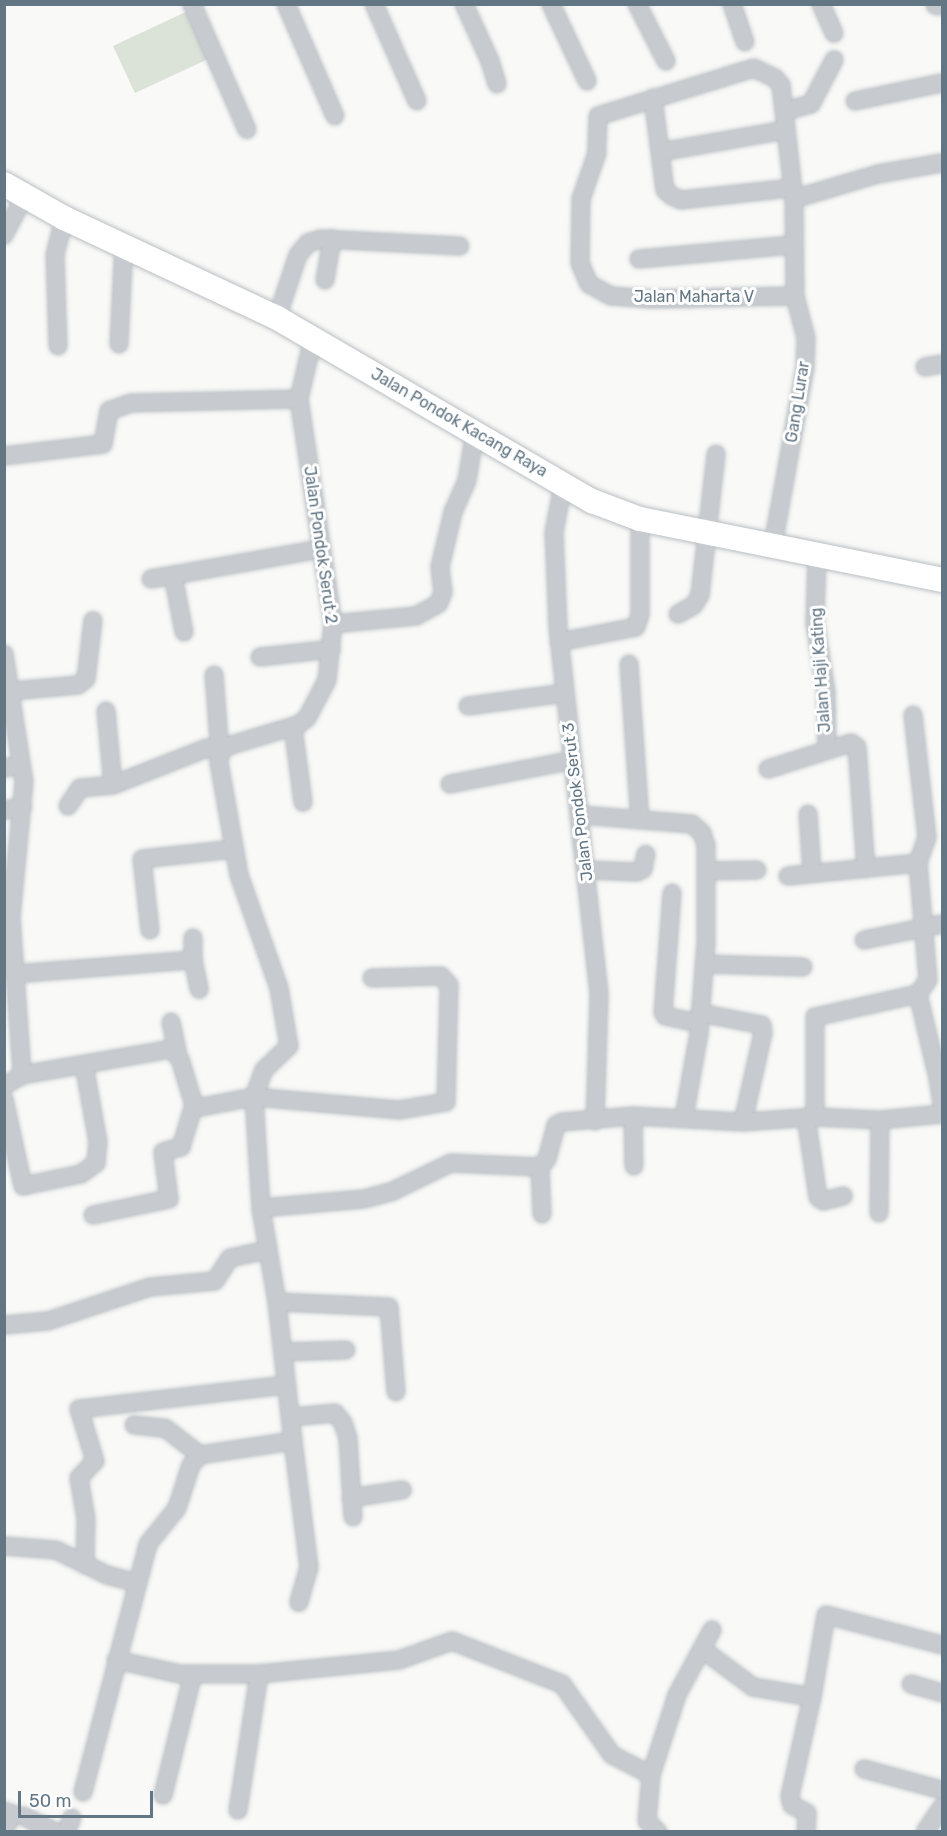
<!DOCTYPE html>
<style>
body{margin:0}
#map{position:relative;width:947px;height:1836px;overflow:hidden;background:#f9f9f7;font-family:Rubik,sans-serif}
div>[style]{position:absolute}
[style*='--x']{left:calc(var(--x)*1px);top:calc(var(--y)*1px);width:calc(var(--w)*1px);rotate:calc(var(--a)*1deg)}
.green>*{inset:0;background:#dbe2d8;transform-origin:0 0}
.roads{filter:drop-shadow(0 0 2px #b9bfc3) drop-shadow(0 0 2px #b9bfc3)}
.minor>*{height:16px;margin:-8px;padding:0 8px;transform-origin:8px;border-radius:8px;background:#c7cbcf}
.secondary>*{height:24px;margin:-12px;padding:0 12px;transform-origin:12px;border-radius:12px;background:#fff}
span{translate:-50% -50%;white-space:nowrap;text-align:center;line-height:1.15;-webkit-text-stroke:6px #fff;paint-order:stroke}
.street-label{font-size:16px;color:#627684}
.frame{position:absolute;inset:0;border:6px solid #627684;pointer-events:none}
.scale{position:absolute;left:18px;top:1791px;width:135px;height:27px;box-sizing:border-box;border:3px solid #627684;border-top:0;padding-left:8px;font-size:18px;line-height:21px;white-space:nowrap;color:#627684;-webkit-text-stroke:4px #fff;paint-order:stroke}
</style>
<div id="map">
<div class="green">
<div style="left:190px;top:10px;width:52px;height:85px;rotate:65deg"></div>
</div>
<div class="roads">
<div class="minor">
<div style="--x:192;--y:4;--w:137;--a:66.4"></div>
<div style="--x:286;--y:4;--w:122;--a:66.4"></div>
<div style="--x:374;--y:4;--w:106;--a:66.1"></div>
<div style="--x:464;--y:4;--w:63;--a:65.5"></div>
<div style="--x:490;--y:61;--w:24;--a:73"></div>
<div style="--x:551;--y:4;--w:85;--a:64.9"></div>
<div style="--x:637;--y:4;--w:64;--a:63"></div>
<div style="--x:732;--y:4;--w:40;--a:71.1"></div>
<div style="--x:821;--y:4;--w:32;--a:66"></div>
<div style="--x:935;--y:5;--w:7;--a:8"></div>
<div style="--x:653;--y:98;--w:93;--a:82.6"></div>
<div style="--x:665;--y:190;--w:9;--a:41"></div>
<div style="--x:672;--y:196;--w:10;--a:24"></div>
<div style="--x:681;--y:200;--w:112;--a:-6.2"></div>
<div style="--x:855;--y:101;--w:89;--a:-11.7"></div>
<div style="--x:785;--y:111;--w:27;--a:-15"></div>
<div style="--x:811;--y:104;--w:50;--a:-62.4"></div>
<div style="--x:660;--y:152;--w:128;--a:-9.9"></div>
<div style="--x:794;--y:199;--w:88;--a:-16.6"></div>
<div style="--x:878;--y:174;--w:65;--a:-9.8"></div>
<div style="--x:4;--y:235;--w:43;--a:-62.2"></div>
<div style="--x:639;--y:259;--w:154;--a:-5.2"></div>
<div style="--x:325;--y:280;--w:42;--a:-80.3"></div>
<div style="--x:277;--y:318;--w:66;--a:-71.6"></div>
<div style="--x:298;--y:255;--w:16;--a:-50"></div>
<div style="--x:308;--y:243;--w:14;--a:-17"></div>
<div style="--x:321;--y:239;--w:139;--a:2.9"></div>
<div style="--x:119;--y:344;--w:101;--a:-87.2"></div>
<div style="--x:58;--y:346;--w:91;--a:-91.9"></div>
<div style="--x:55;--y:255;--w:38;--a:-76"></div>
<div style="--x:925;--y:367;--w:17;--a:-10"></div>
<div style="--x:4;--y:456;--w:100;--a:-6.9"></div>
<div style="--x:103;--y:444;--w:34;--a:-80"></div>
<div style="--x:109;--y:411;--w:23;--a:-20"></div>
<div style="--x:131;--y:403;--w:168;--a:-1.4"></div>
<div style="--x:563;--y:485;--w:48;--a:100.8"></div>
<div style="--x:554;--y:532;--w:96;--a:87.6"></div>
<div style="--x:558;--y:628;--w:369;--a:83.6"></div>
<div style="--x:599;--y:995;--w:126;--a:91.8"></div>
<div style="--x:773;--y:545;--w:181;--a:-79.8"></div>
<div style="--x:805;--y:367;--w:29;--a:-88"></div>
<div style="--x:806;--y:338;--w:43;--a:-104.7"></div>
<div style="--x:795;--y:296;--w:97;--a:-90.6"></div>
<div style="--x:794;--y:199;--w:115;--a:-96.5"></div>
<div style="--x:781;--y:85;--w:9;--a:-131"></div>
<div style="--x:775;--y:78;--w:23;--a:-155"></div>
<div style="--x:754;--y:68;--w:163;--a:162.9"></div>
<div style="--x:598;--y:116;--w:37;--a:92"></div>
<div style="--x:597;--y:153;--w:49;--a:109.2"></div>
<div style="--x:581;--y:199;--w:64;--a:90.9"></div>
<div style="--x:580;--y:263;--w:23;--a:67"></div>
<div style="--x:589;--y:284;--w:25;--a:29"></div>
<div style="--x:611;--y:296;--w:41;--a:4.2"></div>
<div style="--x:652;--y:299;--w:143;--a:-1.2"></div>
<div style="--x:817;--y:554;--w:69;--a:91.7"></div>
<div style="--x:815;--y:623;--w:70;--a:80.9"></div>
<div style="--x:826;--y:692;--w:58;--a:89"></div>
<div style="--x:173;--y:575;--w:58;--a:79.1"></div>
<div style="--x:151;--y:579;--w:173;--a:-10"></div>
<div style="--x:678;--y:614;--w:18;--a:-29"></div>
<div style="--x:694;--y:605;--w:12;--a:-59"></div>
<div style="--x:700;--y:595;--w:142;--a:-83.5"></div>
<div style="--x:333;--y:624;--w:83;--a:-5.5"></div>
<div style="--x:416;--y:616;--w:26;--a:-29"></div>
<div style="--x:439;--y:603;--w:12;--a:-70"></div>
<div style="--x:443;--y:592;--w:25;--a:-97"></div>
<div style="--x:440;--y:567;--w:57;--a:-76.7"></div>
<div style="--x:453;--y:512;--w:35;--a:-66"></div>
<div style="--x:467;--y:480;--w:49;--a:-80.5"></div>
<div style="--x:559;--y:642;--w:78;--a:-11"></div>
<div style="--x:636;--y:627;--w:13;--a:-72"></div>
<div style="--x:640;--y:615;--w:96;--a:-90"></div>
<div style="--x:4;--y:654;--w:130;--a:81.1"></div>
<div style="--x:24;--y:782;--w:135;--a:95.5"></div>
<div style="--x:11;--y:916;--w:159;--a:86"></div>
<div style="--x:260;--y:657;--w:72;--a:-6.3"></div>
<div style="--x:629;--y:664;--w:156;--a:86"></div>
<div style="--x:214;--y:675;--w:78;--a:85.6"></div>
<div style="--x:13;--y:691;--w:65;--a:-5.3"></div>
<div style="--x:78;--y:685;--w:10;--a:-37"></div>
<div style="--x:86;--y:679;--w:59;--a:-83.2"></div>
<div style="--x:468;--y:706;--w:98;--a:-7.6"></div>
<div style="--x:106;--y:711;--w:74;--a:84.6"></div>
<div style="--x:913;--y:715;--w:123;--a:83.5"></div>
<div style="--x:927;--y:837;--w:28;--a:109"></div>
<div style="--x:918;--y:863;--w:117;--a:85.1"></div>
<div style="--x:928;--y:980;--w:17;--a:126"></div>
<div style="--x:918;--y:994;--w:86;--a:76.6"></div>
<div style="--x:293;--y:727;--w:76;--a:82.4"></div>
<div style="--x:4;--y:768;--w:17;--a:-10"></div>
<div style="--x:768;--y:769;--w:87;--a:-17.4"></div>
<div style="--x:851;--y:743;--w:7;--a:34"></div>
<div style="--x:857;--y:747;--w:122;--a:85.8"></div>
<div style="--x:450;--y:784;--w:125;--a:-11"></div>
<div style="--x:68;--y:806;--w:22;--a:-56"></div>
<div style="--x:80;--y:788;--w:33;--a:-5"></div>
<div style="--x:113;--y:785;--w:101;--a:-21.5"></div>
<div style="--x:207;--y:748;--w:14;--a:21"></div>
<div style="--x:4;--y:810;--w:19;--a:-9"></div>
<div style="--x:808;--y:814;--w:59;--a:86.1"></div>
<div style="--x:581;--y:815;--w:111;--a:4.6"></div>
<div style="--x:692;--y:824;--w:13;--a:42"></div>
<div style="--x:702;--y:833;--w:13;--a:72"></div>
<div style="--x:706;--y:845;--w:97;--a:90"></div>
<div style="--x:706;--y:942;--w:91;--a:94.4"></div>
<div style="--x:699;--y:1033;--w:85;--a:100.1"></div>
<div style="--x:587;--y:870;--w:50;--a:2.3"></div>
<div style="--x:637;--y:872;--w:7;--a:-27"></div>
<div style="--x:643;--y:869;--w:15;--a:-79"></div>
<div style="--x:706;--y:871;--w:51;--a:-1.1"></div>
<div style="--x:788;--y:876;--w:131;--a:-5.7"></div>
<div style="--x:672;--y:893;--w:119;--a:94.3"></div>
<div style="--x:663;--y:1012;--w:4;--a:63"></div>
<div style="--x:665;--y:1016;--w:35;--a:12"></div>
<div style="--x:150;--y:930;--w:71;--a:-96.4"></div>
<div style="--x:142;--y:859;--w:93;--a:-6.2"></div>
<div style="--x:864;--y:940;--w:80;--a:-11.6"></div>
<div style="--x:193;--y:960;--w:30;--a:78"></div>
<div style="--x:704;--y:964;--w:99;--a:1.7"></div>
<div style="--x:14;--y:974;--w:180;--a:-4.5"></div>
<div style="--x:193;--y:960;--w:22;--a:-90"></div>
<div style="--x:700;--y:1013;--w:63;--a:11"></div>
<div style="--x:762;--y:1025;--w:8;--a:83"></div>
<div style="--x:763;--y:1033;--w:91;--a:102.7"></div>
<div style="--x:171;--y:1022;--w:30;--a:78"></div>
<div style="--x:942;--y:1077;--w:4;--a:166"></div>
<div style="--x:938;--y:1078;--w:26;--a:81"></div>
<div style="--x:4;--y:1086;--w:21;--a:-31"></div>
<div style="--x:22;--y:1075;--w:151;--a:-9.9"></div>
<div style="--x:171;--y:1049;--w:13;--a:48"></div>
<div style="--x:180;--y:1059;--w:48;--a:73.1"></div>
<div style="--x:194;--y:1105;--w:7;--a:16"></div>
<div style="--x:201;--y:1107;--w:54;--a:-10.7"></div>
<div style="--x:254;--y:1097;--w:146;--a:5.1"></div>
<div style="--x:399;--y:1110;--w:48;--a:-9.7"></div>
<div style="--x:446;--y:1102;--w:117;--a:-88.5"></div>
<div style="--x:449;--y:985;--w:12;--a:-132"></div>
<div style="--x:441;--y:976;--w:69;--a:178.3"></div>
<div style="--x:4;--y:1099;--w:89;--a:77.7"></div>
<div style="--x:23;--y:1186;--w:59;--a:-11.7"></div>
<div style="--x:81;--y:1174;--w:19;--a:-36"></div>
<div style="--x:96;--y:1163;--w:21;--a:-85"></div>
<div style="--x:98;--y:1142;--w:78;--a:-100.3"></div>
<div style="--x:633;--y:1116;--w:50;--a:88.9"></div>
<div style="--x:806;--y:1117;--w:81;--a:81.5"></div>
<div style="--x:818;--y:1197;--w:6;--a:39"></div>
<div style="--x:823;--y:1201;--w:21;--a:-14"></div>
<div style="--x:815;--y:1117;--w:100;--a:-90"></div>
<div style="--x:815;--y:1017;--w:106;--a:-12.6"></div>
<div style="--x:261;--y:1208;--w:103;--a:-5"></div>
<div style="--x:364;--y:1199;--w:30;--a:-15"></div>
<div style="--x:393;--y:1191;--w:64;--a:-25.8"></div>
<div style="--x:451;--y:1163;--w:89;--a:2.6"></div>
<div style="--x:879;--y:1213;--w:93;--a:-89.4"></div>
<div style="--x:542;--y:1214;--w:47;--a:-92.4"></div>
<div style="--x:540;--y:1167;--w:11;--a:-49"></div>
<div style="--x:547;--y:1159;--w:35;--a:-75"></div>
<div style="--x:556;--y:1125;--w:7;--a:-27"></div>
<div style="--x:562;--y:1122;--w:71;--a:-4.8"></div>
<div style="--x:633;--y:1116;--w:110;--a:3.1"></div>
<div style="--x:743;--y:1122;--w:72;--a:-4"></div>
<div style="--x:815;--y:1117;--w:65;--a:2.6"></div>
<div style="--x:880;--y:1120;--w:62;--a:-5.5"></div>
<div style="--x:93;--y:1215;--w:78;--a:-11.9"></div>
<div style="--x:169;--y:1199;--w:47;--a:-97.3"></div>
<div style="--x:163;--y:1152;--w:19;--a:-16"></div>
<div style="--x:181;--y:1147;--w:44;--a:-72.8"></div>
<div style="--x:277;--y:1302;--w:112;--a:2.6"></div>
<div style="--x:389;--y:1307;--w:85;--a:85.3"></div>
<div style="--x:4;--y:1325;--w:44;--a:-5.2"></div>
<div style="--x:48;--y:1321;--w:108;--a:-18.4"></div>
<div style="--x:150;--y:1287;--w:65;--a:-5.3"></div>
<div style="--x:215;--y:1281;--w:27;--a:-57"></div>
<div style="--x:230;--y:1258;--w:39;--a:-12"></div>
<div style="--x:283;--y:1352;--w:63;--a:-1.8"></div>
<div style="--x:291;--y:1417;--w:44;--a:-5.2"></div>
<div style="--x:335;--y:1413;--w:13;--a:51"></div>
<div style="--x:343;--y:1423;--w:16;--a:72"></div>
<div style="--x:348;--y:1438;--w:79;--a:86.4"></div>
<div style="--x:134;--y:1425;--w:31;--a:6"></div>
<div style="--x:165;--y:1428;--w:44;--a:37.6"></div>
<div style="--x:293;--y:1441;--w:127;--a:82.8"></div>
<div style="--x:309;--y:1567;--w:37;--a:106"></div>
<div style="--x:351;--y:1498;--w:52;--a:-8.9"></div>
<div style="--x:4;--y:1546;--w:52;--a:4.4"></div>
<div style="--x:56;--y:1550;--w:57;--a:26.1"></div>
<div style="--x:107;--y:1575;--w:30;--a:15"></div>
<div style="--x:85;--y:1565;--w:46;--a:-88.8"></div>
<div style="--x:86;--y:1519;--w:42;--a:-99.7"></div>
<div style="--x:79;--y:1478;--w:23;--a:-47"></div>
<div style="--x:95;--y:1461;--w:54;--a:-107.1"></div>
<div style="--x:79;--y:1409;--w:209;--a:-6.6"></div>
<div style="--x:702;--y:1649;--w:64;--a:36.7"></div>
<div style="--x:753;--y:1687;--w:60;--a:9.6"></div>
<div style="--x:812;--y:1697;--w:83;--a:-80.3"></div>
<div style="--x:826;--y:1615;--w:120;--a:14.5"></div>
<div style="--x:116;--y:1660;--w:66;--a:12.3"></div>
<div style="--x:180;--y:1674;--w:79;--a:0"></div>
<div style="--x:259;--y:1674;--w:141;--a:-5.7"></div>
<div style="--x:399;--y:1660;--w:56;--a:-19.7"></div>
<div style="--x:452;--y:1641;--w:118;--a:21.4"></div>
<div style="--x:562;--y:1684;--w:87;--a:54.8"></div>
<div style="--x:612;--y:1755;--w:44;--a:27.1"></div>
<div style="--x:651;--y:1775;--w:46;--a:95"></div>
<div style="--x:647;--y:1821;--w:16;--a:45"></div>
<div style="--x:911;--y:1684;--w:32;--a:16"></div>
<div style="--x:864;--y:1769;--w:81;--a:15.1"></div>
<div style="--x:651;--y:1775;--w:84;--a:-72"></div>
<div style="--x:677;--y:1695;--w:74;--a:-61.7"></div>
<div style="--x:83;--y:1792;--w:256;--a:-75.3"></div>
<div style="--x:148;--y:1544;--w:46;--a:-51.1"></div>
<div style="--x:177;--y:1508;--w:45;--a:-72"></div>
<div style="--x:191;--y:1465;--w:13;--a:-48"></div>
<div style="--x:200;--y:1455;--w:94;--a:-8.6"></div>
<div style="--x:293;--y:1441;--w:140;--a:-96.6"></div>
<div style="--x:277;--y:1302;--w:95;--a:-99.7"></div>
<div style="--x:261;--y:1208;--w:111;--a:-93.6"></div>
<div style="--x:254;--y:1097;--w:29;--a:-70"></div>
<div style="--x:264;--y:1070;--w:35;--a:-44"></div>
<div style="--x:289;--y:1046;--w:59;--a:-99.8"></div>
<div style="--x:279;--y:988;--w:120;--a:-109.5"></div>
<div style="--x:239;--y:875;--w:114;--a:-100.1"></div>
<div style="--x:219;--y:763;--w:10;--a:-84"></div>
<div style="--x:220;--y:753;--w:11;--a:-41"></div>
<div style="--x:228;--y:746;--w:73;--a:-16.7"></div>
<div style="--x:298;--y:725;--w:11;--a:-38"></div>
<div style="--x:307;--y:718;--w:43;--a:-62.2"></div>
<div style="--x:327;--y:680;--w:56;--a:-83.9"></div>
<div style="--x:333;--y:624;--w:228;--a:-98.6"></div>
<div style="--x:299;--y:399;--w:62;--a:-76.9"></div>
<div style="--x:163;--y:1795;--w:125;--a:-76.1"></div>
<div style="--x:238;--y:1810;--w:138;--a:-81.2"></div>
<div style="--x:4;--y:1811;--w:9;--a:18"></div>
<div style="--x:13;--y:1814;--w:18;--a:119"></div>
<div style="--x:23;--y:1816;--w:37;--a:26"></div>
<div style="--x:66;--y:1832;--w:15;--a:-67"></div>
<div style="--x:806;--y:1832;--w:19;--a:-87"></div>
<div style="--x:807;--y:1813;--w:17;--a:-152"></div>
<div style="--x:792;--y:1805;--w:9;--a:-103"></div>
<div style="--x:790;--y:1796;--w:101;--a:-77.5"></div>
<div style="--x:925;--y:1832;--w:30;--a:-56"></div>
</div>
<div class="secondary">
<div style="--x:4;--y:184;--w:69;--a:29.5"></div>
<div style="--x:64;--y:218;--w:235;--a:25.1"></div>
<div style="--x:277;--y:318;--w:364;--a:30.2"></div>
<div style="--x:592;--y:501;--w:51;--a:20.6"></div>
<div style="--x:640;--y:519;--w:308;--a:11.4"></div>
</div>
</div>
<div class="street-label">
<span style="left:694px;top:297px">Jalan Maharta V</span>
<span style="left:798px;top:402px;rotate:-81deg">Gang Lurar</span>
<span style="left:459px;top:423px;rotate:30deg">Jalan Pondok Kacang Raya</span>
<span style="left:320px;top:545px;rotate:82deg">Jalan Pondok Serut 2</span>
<span style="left:821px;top:670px;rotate:-94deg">Jalan Haji Kating</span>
<span style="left:578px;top:802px;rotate:-97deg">Jalan Pondok Serut 3</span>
</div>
<div class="frame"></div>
<div class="scale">50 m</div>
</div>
